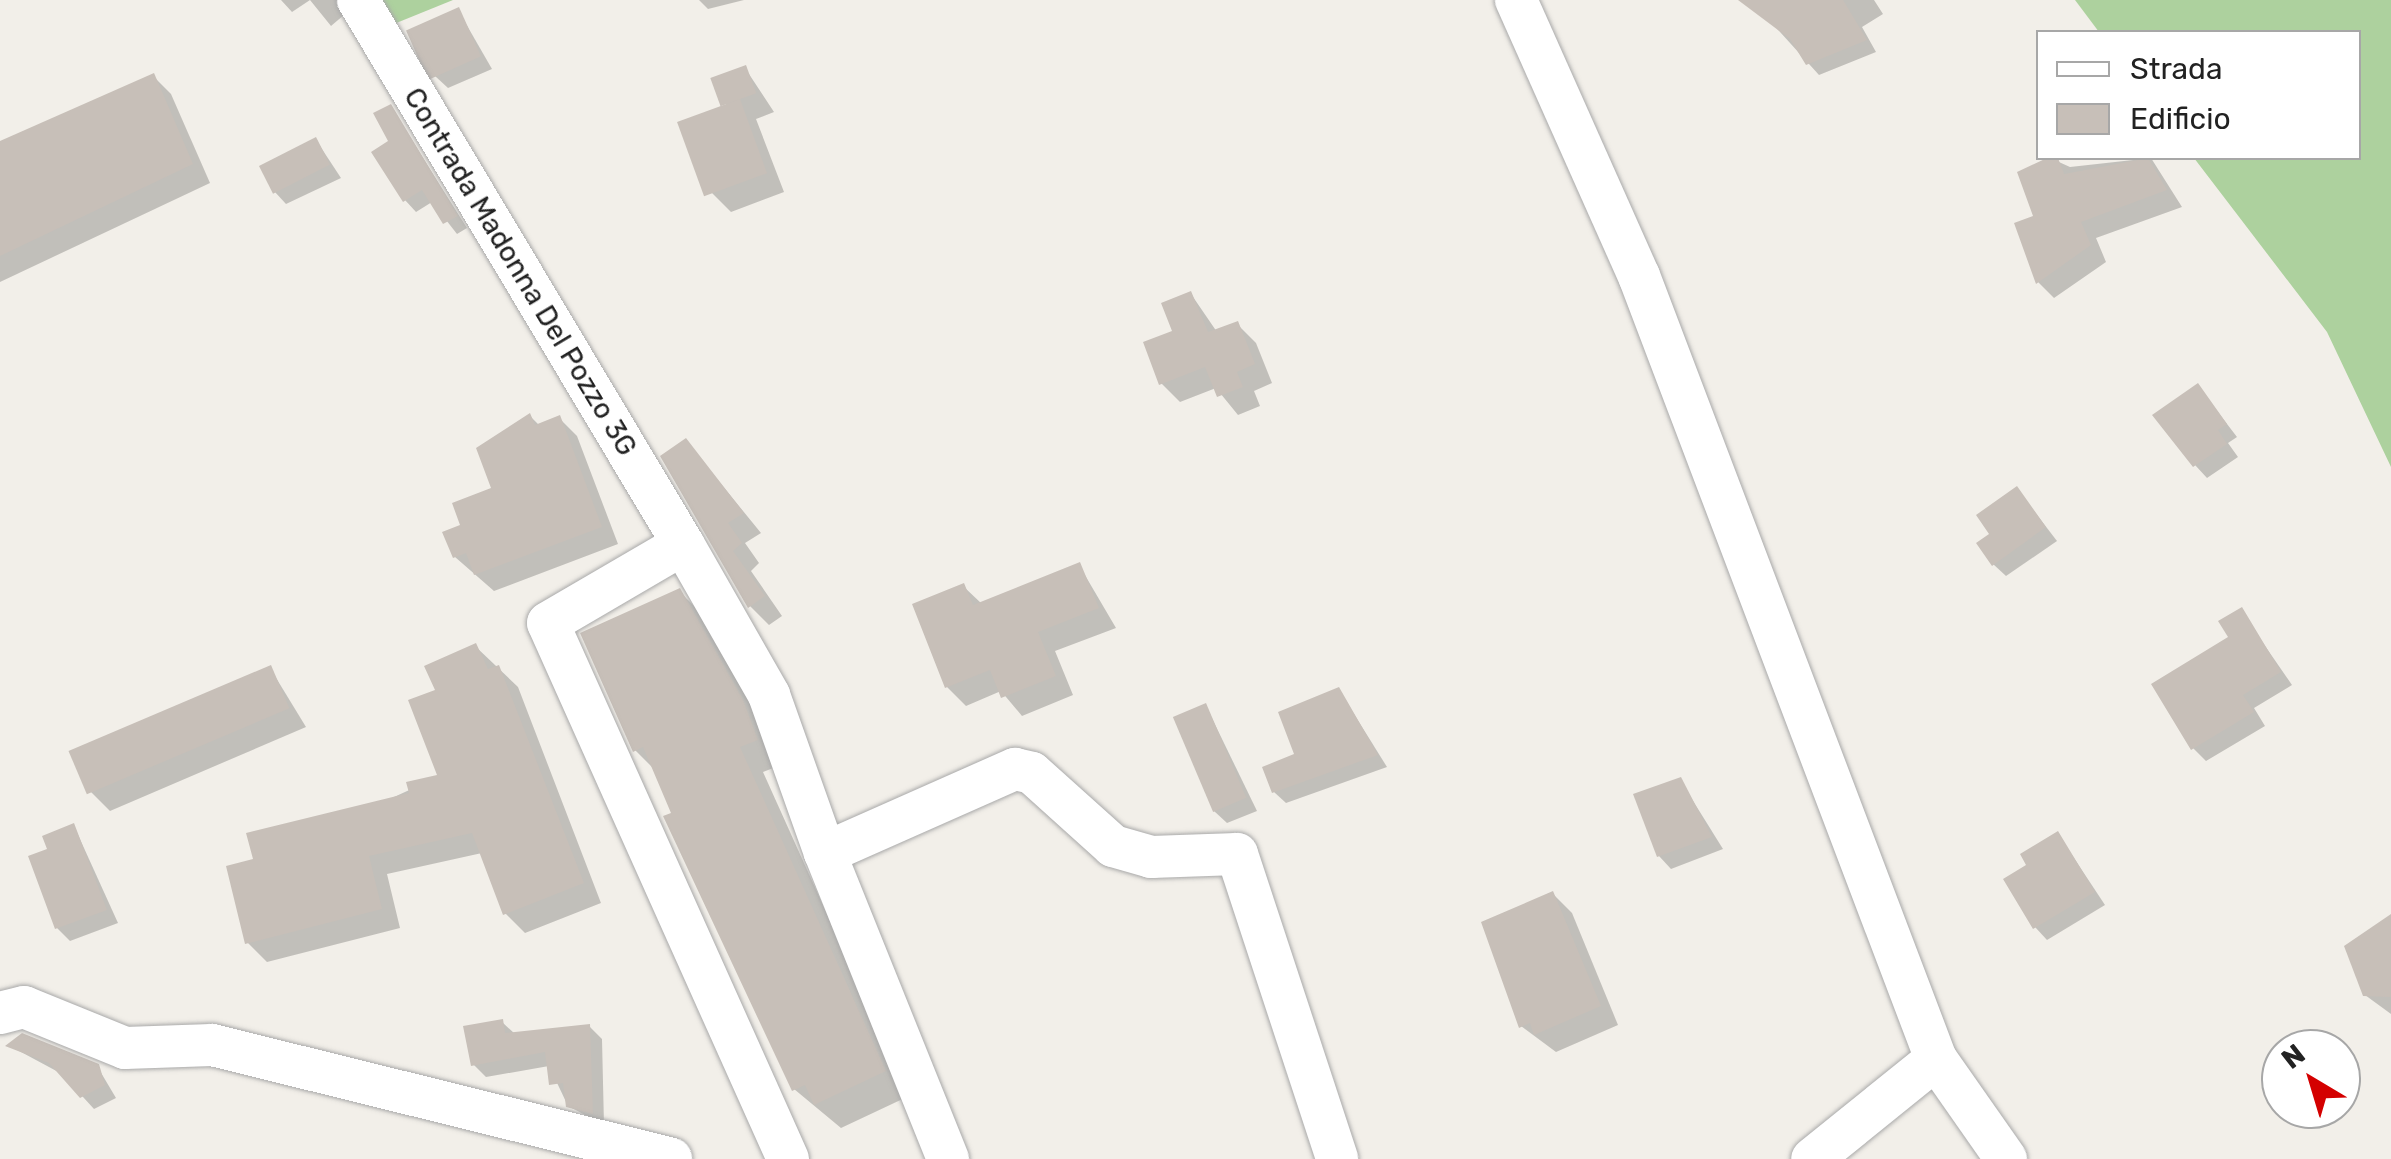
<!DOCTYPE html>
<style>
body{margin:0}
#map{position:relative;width:2391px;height:1159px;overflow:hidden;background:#f2efe9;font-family:Rubik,sans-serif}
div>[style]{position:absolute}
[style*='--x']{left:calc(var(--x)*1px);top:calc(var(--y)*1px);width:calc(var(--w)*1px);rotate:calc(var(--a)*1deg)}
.forest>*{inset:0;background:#add19e}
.shadow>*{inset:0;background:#0003}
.building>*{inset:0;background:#c7bfb8;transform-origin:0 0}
.roads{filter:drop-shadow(0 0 2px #a9a9a9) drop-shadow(0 0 2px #a9a9a9)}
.street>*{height:42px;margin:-21px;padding:0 21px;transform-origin:21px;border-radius:21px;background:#fff}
span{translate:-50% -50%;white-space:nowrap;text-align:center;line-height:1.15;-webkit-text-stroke:8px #fff;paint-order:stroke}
.street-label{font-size:28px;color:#222}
.legend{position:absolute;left:2036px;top:30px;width:325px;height:130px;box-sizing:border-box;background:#fff;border:2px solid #a7a7a7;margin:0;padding:12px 18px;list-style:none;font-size:30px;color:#222}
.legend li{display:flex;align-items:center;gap:20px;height:50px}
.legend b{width:50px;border:2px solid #a7a7a7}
.north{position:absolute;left:2261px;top:1029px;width:100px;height:100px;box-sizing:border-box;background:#fff;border:2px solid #a7a7a7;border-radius:50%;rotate:322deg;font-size:28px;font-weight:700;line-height:40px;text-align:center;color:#222}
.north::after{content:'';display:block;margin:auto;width:35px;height:45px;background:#d40000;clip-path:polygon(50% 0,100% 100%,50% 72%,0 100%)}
</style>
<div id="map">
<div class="forest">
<div style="clip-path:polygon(368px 0,453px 0,384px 28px)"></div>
<div style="clip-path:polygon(2075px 0,2391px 0,2391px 467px,2327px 332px,2194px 158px,2358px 158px,2358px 32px,2099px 32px)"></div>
</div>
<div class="shadow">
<div style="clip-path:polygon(281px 0,346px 0,351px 9px,331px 26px,310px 0,292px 12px)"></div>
<div style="clip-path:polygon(699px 0,744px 0,708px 9px)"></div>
<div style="clip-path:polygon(1768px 0,1874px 0,1883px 14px,1862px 27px,1876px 52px,1819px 75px,1770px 21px)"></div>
<div style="clip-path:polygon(458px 10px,492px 69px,448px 88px,435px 76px)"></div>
<div style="clip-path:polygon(745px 68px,774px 112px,756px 119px,784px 192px,731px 212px,712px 193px,725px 107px)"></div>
<div style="clip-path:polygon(153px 76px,171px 94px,210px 183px,0 282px,0 143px)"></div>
<div style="clip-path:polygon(391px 107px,467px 228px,457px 234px,432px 202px,416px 212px,405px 200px)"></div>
<div style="clip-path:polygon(316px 140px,341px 178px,286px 204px,274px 191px)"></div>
<div style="clip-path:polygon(2050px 158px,2070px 167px,2151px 158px,2182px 207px,2096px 238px,2106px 262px,2054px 298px,2038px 282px,2036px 217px)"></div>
<div style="clip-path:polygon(1191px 294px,1217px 332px,1237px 324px,1256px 343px,1272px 383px,1254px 391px,1260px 406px,1238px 415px,1216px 388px,1180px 402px,1161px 383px)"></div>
<div style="clip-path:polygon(2198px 386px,2237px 437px,2228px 443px,2238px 457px,2207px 478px,2195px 465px)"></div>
<div style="clip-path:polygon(530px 416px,540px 426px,559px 418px,577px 436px,618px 544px,494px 591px,455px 557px)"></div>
<div style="clip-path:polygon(686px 441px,761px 533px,745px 543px,759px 563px,751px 571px,782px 616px,769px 625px,750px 606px)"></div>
<div style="clip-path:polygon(2017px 489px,2057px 541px,2006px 576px,1993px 564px,1992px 534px)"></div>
<div style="clip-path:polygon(1079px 565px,1116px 628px,1055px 651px,1073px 695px,1022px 716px,1001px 691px,966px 706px,947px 687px,963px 586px,982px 604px)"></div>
<div style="clip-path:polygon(679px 591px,704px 616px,767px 728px,781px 765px,763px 772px,909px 1096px,841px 1128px,794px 1089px,656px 771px,635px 750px)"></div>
<div style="clip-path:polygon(2241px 611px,2292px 685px,2254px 708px,2265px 726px,2206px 761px,2193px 748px)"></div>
<div style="clip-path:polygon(475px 646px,518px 687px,601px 903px,525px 933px,505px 913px,482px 853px,387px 874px,400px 928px,267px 962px,247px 942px,256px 860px,440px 776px,438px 691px)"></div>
<div style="clip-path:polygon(270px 668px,306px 727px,110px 811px,91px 792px)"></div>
<div style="clip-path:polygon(1339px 690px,1387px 767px,1286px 803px,1274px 792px)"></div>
<div style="clip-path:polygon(1206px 706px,1257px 811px,1227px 823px,1214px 811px)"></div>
<div style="clip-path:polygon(1680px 780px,1723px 849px,1671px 869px,1659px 856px)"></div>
<div style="clip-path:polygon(74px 826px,118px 923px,70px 941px,57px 928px,50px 851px)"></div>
<div style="clip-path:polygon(2058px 834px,2105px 905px,2047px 940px,2035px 927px,2029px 866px)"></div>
<div style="clip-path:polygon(1553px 894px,1572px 913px,1618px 1025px,1556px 1052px,1521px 1026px)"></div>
<div style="clip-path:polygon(2391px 917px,2391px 1014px,2365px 995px)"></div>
<div style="clip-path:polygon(502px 1022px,515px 1034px,590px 1027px,602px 1039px,604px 1125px,568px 1106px,549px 1066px,486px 1077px,473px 1064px)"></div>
<div style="clip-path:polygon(22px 1036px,97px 1066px,116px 1098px,94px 1109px,62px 1074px,8px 1045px)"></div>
</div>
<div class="building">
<div style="clip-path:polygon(1738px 0,1843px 0,1867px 40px,1806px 65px,1790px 39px)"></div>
<div style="left:459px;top:7px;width:54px;height:58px;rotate:66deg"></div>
<div style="left:746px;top:65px;width:30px;height:38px;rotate:70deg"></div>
<div style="clip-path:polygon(154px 73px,193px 164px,0 256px,0 141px)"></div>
<div style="left:740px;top:99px;width:79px;height:67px;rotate:70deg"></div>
<div style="clip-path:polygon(391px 104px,458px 216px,443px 224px,422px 190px,403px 202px,371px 152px,388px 141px,373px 113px)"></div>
<div style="left:316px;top:137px;width:31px;height:64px;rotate:63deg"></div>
<div style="clip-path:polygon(2047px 158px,2058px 158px,2064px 174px,2148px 158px,2167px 190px,2081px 222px,2091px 245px,2036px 284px,2014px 223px,2033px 216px,2017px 172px)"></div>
<div style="clip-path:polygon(1191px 291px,1208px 332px,1238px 321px,1255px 364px,1237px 372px,1243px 387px,1217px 397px,1205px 367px,1159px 385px,1143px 342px,1172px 331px,1161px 303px)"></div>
<div style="clip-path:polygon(2198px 383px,2227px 424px,2218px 430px,2227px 444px,2193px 467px,2152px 415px)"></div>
<div style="clip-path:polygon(530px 413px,535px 425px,560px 415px,602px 527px,474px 575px,466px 553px,453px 558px,442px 532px,460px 525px,452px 503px,491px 488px,476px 448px)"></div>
<div style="clip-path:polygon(686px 438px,744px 513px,728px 523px,742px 543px,733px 551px,765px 596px,748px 608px,660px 456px)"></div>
<div style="clip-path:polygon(2017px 486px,2046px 527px,1992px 566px,1976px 543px,1989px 534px,1976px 515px)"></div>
<div style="clip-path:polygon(1080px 562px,1099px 608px,1038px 632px,1056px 676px,1001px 698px,990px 670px,945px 688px,912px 604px,964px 583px,973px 605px)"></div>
<div style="clip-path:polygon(680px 588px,743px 700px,758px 740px,740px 747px,886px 1071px,814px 1105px,805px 1085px,792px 1091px,663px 816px,671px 813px,643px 747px,633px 752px,580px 633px)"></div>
<div style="clip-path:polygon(2242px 607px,2281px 672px,2243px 695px,2254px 712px,2191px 750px,2151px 684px,2228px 637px,2218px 621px)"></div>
<div style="clip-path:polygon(476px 643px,488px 669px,499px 665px,584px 883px,503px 915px,472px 833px,369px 856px,382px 909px,245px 944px,226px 866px,253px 859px,246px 833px,409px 793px,406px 782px,437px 775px,408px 700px,435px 690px,424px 666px)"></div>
<div style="left:271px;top:665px;width:47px;height:220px;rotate:67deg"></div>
<div style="clip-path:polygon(1339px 687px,1378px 755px,1272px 793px,1262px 767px,1294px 754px,1278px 712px)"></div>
<div style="left:1206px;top:703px;width:103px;height:36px;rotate:67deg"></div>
<div style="clip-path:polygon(1681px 777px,1712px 837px,1657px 857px,1633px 794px)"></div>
<div style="clip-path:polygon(74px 823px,107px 910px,55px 929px,28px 856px,47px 849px,42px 836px)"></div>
<div style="clip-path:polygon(2058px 831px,2095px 892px,2033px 929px,2003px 879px,2026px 865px,2020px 854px)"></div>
<div style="clip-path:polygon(1553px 891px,1601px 1006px,1534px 1035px,1530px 1023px,1519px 1028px,1481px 922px)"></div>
<div style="clip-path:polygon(2391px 914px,2391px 997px,2363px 996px,2344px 946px)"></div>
<div style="clip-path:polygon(503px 1019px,505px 1033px,590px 1024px,593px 1114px,566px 1107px,563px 1083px,549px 1085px,545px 1052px,471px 1066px,463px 1026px)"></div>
<div style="clip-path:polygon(22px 1033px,99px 1064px,105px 1085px,80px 1098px,49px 1063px,5px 1046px)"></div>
</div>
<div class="roads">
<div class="street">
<div style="--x:358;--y:0;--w:634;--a:59.14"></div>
<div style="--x:1516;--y:0;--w:302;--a:66"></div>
<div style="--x:1639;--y:276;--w:837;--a:69.23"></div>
<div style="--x:1936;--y:1059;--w:159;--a:141.1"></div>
<div style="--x:825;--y:853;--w:330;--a:68.1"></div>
<div style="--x:0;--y:1013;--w:25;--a:-14"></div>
<div style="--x:24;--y:1007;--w:109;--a:22.1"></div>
<div style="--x:125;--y:1048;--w:87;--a:-2"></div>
<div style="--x:212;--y:1045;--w:473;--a:13.9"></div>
<div style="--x:1936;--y:1059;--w:122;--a:55"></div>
<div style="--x:788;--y:1159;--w:587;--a:-114.12"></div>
<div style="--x:548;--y:623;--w:156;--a:-30.3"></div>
<div style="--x:683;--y:544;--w:174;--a:60.3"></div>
<div style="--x:769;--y:695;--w:168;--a:70.5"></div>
<div style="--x:825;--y:853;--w:208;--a:-23.9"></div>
<div style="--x:1015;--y:769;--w:17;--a:13"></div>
<div style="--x:1032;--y:773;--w:109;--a:42"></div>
<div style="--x:1113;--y:846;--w:40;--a:16"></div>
<div style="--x:1151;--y:857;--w:86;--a:-2"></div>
<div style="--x:1237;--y:854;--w:321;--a:71.8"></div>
</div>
</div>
<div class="street-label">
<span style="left:520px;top:272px;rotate:59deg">Contrada Madonna Del Pozzo 3G</span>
</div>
<ul class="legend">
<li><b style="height:12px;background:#fff"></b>Strada</li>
<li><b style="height:28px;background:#c7bfb8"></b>Edificio</li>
</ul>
<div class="north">N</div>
</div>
